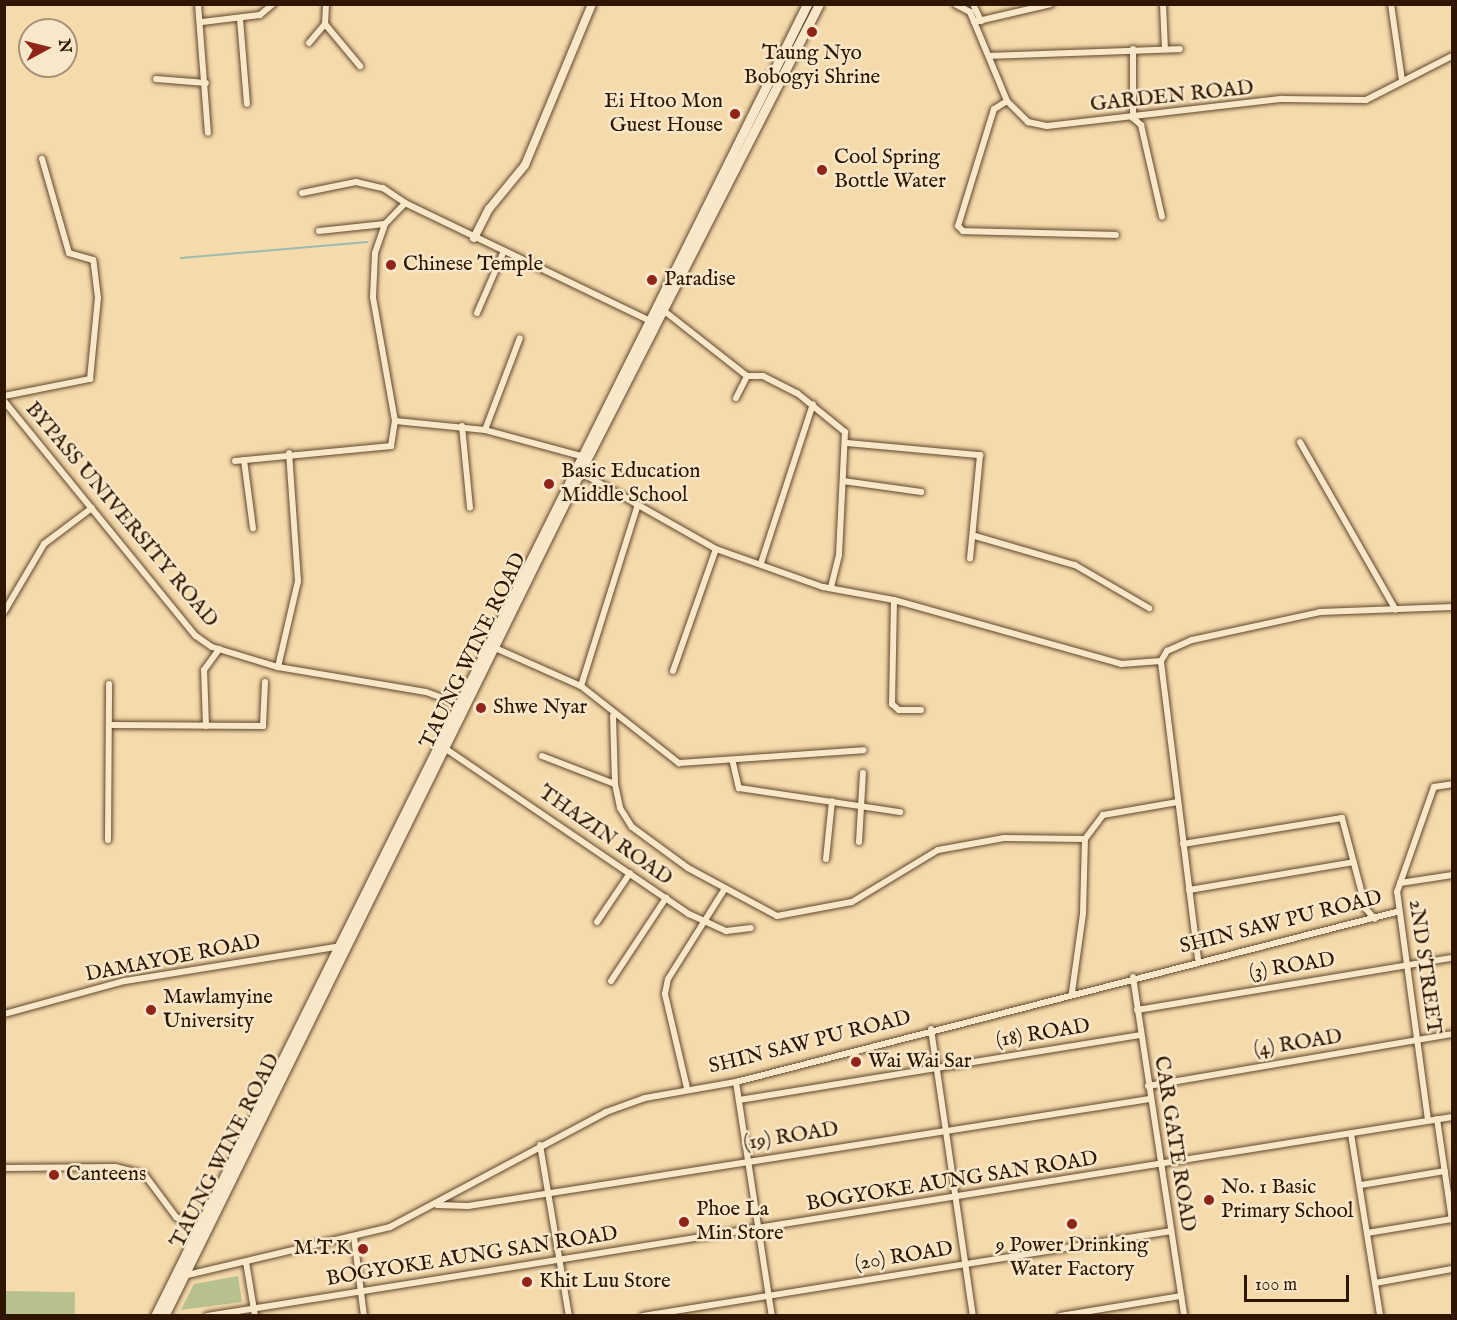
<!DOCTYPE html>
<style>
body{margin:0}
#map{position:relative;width:1457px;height:1320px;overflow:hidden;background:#f5daac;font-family:"IM FELL English",serif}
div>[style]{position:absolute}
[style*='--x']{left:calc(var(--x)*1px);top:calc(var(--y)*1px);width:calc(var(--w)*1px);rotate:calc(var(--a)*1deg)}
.green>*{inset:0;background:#b7c18d;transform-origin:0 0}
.stream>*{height:2px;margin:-1px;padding:0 1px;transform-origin:1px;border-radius:1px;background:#9cbaad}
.roads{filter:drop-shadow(0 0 2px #60472c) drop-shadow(0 0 2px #60472c)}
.minor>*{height:6px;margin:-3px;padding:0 3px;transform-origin:3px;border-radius:3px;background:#f8e7c9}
.tertiary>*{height:8px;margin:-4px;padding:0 4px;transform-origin:4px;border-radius:4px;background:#f8e7c9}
.secondary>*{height:9px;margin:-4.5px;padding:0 4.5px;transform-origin:4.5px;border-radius:4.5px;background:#f8e7c9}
.dots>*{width:16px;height:16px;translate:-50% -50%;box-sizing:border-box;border:3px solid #f8e7c9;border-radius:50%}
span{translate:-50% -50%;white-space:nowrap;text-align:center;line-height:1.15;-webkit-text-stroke:5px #f8e7c9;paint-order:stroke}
.poi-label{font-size:21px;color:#2e1602}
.right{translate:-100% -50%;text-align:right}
.left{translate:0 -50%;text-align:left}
.street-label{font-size:21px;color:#2e1602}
.frame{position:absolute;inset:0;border:6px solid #2e1602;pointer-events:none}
.north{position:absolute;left:18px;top:18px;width:60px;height:60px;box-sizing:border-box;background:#f8e7c9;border:2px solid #a79379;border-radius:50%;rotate:83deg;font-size:16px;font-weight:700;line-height:24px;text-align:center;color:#2e1602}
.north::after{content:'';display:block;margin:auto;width:21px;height:27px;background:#8f2418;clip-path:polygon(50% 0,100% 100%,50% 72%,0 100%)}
.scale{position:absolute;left:1244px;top:1275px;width:105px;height:27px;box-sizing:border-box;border:3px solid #2e1602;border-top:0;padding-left:8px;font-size:18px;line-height:21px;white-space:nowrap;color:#2e1602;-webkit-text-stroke:4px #f8e7c9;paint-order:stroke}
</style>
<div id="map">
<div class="green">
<div style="clip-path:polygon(238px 1276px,242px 1302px,181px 1310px,194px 1284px)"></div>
<div style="left:5px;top:1291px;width:70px;height:24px;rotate:1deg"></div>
</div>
<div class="stream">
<div style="--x:181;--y:258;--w:187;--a:-4.9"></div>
</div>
<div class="roads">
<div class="minor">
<div style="--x:198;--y:4;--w:129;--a:85.6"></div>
<div style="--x:955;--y:4;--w:17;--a:28"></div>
<div style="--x:970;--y:12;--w:96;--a:67.4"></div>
<div style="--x:1007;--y:101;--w:30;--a:45"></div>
<div style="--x:1028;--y:122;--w:19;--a:12"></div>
<div style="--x:1047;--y:126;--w:237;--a:-6.6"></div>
<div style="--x:1282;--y:99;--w:84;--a:0.7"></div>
<div style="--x:1366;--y:100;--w:97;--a:-27.1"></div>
<div style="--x:973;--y:4;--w:19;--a:65"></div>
<div style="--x:1163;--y:4;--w:45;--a:87.5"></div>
<div style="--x:1391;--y:4;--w:77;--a:81.8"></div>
<div style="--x:240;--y:19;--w:85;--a:85.3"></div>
<div style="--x:202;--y:22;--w:58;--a:-6.9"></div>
<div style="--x:260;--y:15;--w:17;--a:-40"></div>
<div style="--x:974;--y:22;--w:79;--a:-13.2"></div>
<div style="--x:325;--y:24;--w:55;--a:50.2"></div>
<div style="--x:309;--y:43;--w:25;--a:-50"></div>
<div style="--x:325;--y:24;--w:20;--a:-87"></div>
<div style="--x:1133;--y:49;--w:69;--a:90"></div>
<div style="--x:1133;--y:118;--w:11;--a:41"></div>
<div style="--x:1141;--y:125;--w:94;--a:77.1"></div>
<div style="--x:990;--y:56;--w:190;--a:-2.1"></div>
<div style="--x:156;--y:79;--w:50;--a:4.6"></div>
<div style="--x:1007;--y:101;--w:15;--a:148"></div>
<div style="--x:994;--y:109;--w:122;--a:107.1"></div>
<div style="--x:958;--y:226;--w:7;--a:45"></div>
<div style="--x:963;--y:231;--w:153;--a:1.5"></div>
<div style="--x:302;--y:193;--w:55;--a:-11.5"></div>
<div style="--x:356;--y:182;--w:28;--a:13"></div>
<div style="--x:383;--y:188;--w:27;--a:34"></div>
<div style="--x:319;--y:231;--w:66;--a:-6.1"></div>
<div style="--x:663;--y:310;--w:107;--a:38.2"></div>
<div style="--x:477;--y:313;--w:68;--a:-66.5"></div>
<div style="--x:4;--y:396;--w:88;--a:-11.2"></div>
<div style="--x:90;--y:379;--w:81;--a:-84.4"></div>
<div style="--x:98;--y:298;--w:38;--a:-97"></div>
<div style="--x:93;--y:260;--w:25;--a:-164"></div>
<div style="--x:69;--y:253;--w:98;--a:-106"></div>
<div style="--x:736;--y:398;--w:25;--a:-63"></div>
<div style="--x:747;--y:376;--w:16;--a:0"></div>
<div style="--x:763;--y:376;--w:38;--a:27"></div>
<div style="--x:797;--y:393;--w:62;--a:39.1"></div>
<div style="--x:845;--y:432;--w:123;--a:92.8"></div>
<div style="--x:839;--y:555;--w:34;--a:104"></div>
<div style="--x:4;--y:401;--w:303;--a:50.8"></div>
<div style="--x:196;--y:636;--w:19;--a:35"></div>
<div style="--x:212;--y:647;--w:69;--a:16.9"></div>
<div style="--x:278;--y:667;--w:150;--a:9.6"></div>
<div style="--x:426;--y:692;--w:37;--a:20"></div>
<div style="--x:462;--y:426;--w:82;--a:84.4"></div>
<div style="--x:485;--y:430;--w:98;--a:-69.2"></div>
<div style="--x:1300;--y:442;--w:193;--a:60.3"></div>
<div style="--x:847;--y:443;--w:134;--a:5.2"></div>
<div style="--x:980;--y:455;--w:104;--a:95.5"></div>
<div style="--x:581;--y:456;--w:99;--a:-164.8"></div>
<div style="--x:485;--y:430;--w:90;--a:-174.3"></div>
<div style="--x:395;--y:421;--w:126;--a:-100.1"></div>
<div style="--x:373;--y:297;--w:44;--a:-87.4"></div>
<div style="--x:375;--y:253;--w:31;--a:-71"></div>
<div style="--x:385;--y:224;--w:29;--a:-46"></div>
<div style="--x:405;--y:203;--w:274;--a:25.7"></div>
<div style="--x:244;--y:460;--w:69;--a:82.5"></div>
<div style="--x:235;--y:461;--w:157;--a:-5.5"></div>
<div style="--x:391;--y:446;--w:25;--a:-81"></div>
<div style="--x:580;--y:472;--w:156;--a:29.5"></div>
<div style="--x:716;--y:549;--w:114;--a:19.6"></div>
<div style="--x:823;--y:587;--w:72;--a:10.4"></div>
<div style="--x:894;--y:600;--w:236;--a:15.7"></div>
<div style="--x:1121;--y:664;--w:40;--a:-4.3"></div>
<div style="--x:843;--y:481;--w:79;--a:8"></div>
<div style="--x:975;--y:536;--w:104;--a:16.2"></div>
<div style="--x:1075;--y:565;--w:86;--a:30.2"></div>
<div style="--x:761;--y:563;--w:167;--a:-71.9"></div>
<div style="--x:894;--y:600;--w:104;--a:91.1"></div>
<div style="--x:892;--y:704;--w:9;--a:41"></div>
<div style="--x:899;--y:710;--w:22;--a:0"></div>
<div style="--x:4;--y:612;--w:79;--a:-59.5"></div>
<div style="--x:44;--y:544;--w:60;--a:-36.9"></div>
<div style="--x:493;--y:647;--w:96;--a:23.9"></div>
<div style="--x:581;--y:686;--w:125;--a:38.2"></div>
<div style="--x:679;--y:763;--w:185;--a:-4"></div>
<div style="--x:278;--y:667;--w:88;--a:-76.9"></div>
<div style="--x:298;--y:581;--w:128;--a:-94"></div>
<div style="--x:673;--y:671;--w:129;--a:-70.6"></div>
<div style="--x:581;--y:686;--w:188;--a:-72.6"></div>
<div style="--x:613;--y:716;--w:68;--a:88.3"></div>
<div style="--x:615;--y:784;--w:25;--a:78"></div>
<div style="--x:620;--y:808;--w:22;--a:58"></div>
<div style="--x:632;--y:827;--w:69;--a:36.2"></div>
<div style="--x:688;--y:868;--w:101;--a:28.3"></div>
<div style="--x:777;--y:916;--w:76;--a:-10.6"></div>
<div style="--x:852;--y:902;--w:100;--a:-31.2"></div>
<div style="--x:938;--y:850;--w:67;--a:-10.3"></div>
<div style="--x:1004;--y:838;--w:81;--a:0.7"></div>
<div style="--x:110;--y:725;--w:153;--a:0.4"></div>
<div style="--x:263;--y:726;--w:44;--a:-87.4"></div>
<div style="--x:206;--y:726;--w:56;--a:-92"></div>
<div style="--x:204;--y:670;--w:26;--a:-54"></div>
<div style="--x:446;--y:749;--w:294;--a:34.2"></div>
<div style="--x:689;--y:914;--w:41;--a:24.7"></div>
<div style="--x:726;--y:931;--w:25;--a:-7"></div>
<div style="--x:542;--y:756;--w:78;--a:21"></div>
<div style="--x:733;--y:763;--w:26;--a:77"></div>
<div style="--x:739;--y:788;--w:163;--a:8.5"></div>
<div style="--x:108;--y:840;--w:156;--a:-89.6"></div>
<div style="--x:859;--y:842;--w:69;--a:-86.7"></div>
<div style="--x:1183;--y:844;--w:161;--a:-9.3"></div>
<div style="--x:1342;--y:818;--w:94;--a:75.2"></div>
<div style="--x:1366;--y:909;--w:13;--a:48"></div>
<div style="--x:826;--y:859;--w:58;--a:-84.1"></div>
<div style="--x:1400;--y:883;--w:53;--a:-8.7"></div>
<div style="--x:1189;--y:890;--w:167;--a:-9.6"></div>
<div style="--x:597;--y:922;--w:59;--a:-56"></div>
<div style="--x:1198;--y:959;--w:300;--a:-97.1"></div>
<div style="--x:1161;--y:661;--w:12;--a:-59"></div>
<div style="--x:1167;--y:651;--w:27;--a:-24"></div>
<div style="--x:1192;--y:640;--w:131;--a:-12.3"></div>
<div style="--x:1320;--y:612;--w:132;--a:-2.2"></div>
<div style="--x:1133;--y:977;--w:343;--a:81.4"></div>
<div style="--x:611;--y:981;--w:100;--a:-56.5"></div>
<div style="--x:1072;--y:992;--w:79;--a:-82"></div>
<div style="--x:1083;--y:914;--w:75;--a:-88.5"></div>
<div style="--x:1085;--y:839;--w:30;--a:-53"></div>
<div style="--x:1103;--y:815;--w:76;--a:-9.8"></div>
<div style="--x:1137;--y:1010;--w:319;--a:-9.4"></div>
<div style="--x:4;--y:1014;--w:125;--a:-15.3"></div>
<div style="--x:125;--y:981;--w:218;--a:-9.2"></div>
<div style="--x:931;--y:1029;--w:290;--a:81.7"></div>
<div style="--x:736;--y:1082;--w:237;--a:81.3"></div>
<div style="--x:1148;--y:1086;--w:308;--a:-9.7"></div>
<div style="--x:687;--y:1088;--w:97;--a:-103.2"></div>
<div style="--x:665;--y:994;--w:15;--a:-79"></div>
<div style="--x:668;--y:979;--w:105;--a:-57.8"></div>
<div style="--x:739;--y:1100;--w:406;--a:-9.2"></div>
<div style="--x:1437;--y:1119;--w:102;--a:81.6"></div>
<div style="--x:1428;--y:1120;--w:230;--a:-97.7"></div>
<div style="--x:1397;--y:892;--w:111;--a:-70.6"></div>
<div style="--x:1434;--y:787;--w:18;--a:-9"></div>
<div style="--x:1351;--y:1134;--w:184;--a:80.9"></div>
<div style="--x:540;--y:1145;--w:173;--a:80.4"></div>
<div style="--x:4;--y:1168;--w:111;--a:-0.5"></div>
<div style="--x:115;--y:1167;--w:30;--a:14"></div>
<div style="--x:144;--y:1174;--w:54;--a:53.3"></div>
<div style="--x:176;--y:1217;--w:29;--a:27"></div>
<div style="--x:1361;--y:1185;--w:85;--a:-9.5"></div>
<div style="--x:437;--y:1205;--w:31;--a:2"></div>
<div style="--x:468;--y:1206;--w:690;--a:-8.92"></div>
<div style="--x:1367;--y:1233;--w:86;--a:-9.4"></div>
<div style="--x:354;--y:1237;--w:80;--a:82.8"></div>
<div style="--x:246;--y:1262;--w:55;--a:80.5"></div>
<div style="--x:183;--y:1276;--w:213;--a:-13.3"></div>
<div style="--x:390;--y:1227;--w:245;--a:-28"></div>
<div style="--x:606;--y:1112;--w:41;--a:-19.7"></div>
<div style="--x:645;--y:1098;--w:92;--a:-10"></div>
<div style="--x:736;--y:1082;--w:682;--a:-14.44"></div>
<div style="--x:1375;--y:1283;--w:78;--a:-10.3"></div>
<div style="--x:207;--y:1316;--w:1261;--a:-9.08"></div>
<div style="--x:643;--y:1316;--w:535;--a:-9.15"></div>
<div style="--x:1060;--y:1316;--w:123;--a:-9.4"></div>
</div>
<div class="tertiary">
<div style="--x:474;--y:238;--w:33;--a:-63"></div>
<div style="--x:489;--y:209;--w:57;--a:-50.7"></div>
<div style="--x:525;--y:165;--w:174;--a:-67.4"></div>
</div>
<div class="secondary">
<div style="--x:155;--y:1316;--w:1465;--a:-63.57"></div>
<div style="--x:164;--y:1316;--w:941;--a:-63.76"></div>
<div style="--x:580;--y:472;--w:525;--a:-62.95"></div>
</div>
</div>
<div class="dots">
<div style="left:812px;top:32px;background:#8f2418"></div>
<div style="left:735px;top:114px;background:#8f2418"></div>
<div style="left:822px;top:170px;background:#8f2418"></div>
<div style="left:391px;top:265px;background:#8f2418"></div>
<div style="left:652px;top:280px;background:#8f2418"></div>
<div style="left:549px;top:484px;background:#8f2418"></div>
<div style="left:481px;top:708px;background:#8f2418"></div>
<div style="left:151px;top:1010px;background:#8f2418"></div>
<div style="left:856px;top:1062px;background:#8f2418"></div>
<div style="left:54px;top:1175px;background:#8f2418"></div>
<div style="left:1209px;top:1200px;background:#8f2418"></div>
<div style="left:684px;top:1222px;background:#8f2418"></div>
<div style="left:1072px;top:1224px;background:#8f2418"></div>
<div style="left:363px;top:1249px;background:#8f2418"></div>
<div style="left:527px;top:1282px;background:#8f2418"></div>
</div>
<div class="poi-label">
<span style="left:812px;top:66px">Taung Nyo<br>Bobogyi Shrine</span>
<span class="right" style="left:723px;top:114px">Ei Htoo Mon<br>Guest House</span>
<span class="left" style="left:834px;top:170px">Cool Spring<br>Bottle Water</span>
<span class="left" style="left:403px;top:265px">Chinese Temple</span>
<span class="left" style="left:664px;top:280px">Paradise</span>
<span class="left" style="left:561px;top:484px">Basic Education<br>Middle School</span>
<span class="left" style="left:493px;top:708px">Shwe Nyar</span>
<span class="left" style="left:163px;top:1010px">Mawlamyine<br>University</span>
<span class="left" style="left:868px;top:1062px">Wai Wai Sar</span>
<span class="left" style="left:66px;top:1175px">Canteens</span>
<span class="left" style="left:1221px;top:1200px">No. 1 Basic<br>Primary School</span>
<span class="left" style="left:696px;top:1222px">Phoe La<br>Min Store</span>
<span style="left:1072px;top:1258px">9 Power Drinking<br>Water Factory</span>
<span class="right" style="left:351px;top:1249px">M.T.K</span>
<span class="left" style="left:539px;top:1282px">Khit Luu Store</span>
</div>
<div class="street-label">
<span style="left:1172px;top:97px;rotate:-6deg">GARDEN ROAD</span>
<span style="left:121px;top:515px;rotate:50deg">BYPASS UNIVERSITY ROAD</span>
<span style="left:474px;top:651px;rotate:-64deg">TAUNG WINE ROAD</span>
<span style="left:605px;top:836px;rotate:35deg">THAZIN ROAD</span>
<span style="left:1281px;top:923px;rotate:-14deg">SHIN SAW PU ROAD</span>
<span style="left:173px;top:959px;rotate:-11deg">DAMAYOE ROAD</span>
<span style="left:1292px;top:967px;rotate:-9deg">(3) ROAD</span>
<span style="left:1424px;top:967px;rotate:82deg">2ND STREET</span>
<span style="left:1043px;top:1034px;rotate:-9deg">(18) ROAD</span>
<span style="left:810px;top:1043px;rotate:-14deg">SHIN SAW PU ROAD</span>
<span style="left:1298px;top:1044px;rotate:-9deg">(4) ROAD</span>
<span style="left:791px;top:1137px;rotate:-9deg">(19) ROAD</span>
<span style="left:1174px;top:1144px;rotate:81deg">CAR GATE ROAD</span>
<span style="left:226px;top:1151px;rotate:-63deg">TAUNG WINE ROAD</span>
<span style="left:952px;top:1182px;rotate:-9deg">BOGYOKE AUNG SAN ROAD</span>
<span style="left:472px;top:1257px;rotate:-9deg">BOGYOKE AUNG SAN ROAD</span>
<span style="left:904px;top:1257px;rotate:-9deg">(20) ROAD</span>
</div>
<div class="frame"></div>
<div class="north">N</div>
<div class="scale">100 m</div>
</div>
